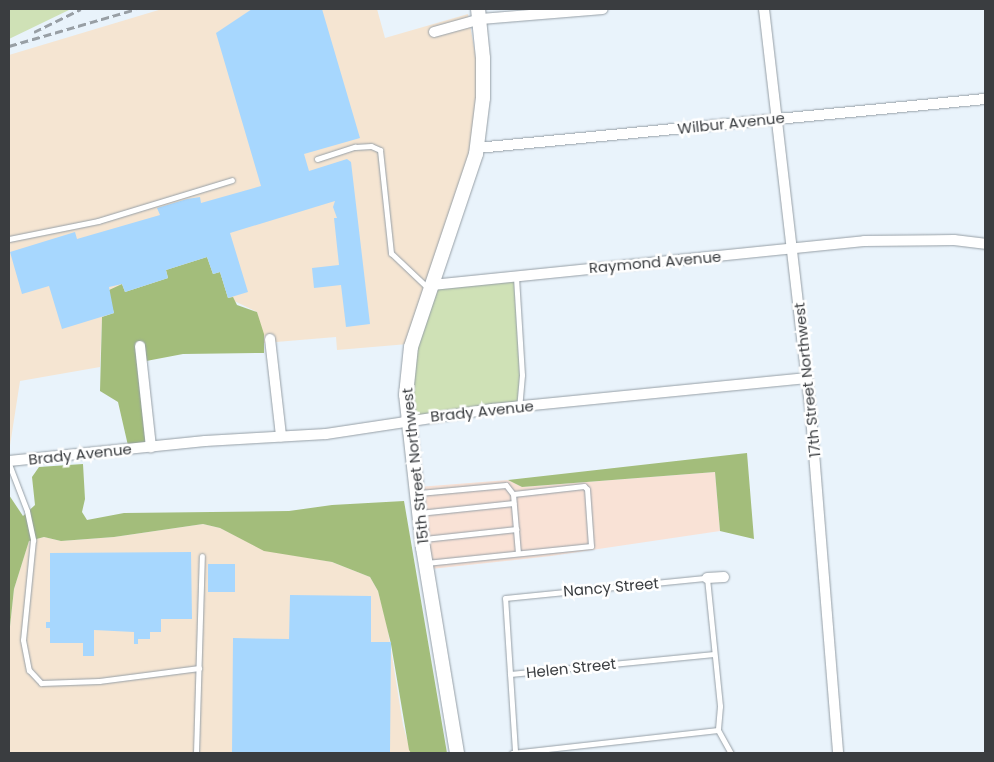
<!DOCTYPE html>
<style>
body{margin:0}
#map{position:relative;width:994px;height:762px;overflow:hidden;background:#e9f3fb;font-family:Poppins,sans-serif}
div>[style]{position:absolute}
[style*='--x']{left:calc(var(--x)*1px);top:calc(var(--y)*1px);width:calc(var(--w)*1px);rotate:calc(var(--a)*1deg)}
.commercial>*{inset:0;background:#f9e2d6}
.industrial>*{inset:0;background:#f5e5d2}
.green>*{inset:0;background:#cfe1b6}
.forest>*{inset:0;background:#a3bd7b}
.building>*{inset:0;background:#a7d7fe;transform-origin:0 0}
.roads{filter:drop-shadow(0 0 1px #969fa6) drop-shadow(0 0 1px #969fa6)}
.lane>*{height:5px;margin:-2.5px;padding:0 2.5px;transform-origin:2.5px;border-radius:2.5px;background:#fff}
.street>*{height:10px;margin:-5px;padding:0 5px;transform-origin:5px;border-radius:5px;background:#fff}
.secondary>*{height:14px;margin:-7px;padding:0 7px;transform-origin:7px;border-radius:7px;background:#fff}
.rail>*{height:3px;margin-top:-1.5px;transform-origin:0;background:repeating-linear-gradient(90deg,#989fa5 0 8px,transparent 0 12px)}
span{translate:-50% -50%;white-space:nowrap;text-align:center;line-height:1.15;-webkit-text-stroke:5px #fff;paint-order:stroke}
.street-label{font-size:15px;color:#3a3d40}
.frame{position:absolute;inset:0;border:10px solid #3a3d40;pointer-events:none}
</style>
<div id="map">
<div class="commercial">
<div style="clip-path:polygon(715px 472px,720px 531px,551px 556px,431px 569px,418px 487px,508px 480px,522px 487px)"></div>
</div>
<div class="industrial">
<div style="clip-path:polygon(162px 9px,377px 9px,385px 38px,468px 14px,477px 63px,476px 121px,467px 161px,408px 344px,337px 350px,336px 337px,264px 343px,257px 312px,228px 298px,220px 272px,213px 274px,207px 257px,167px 270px,168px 278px,125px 292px,114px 313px,102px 317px,100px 367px,20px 381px,9px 452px,9px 55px)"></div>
<div style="clip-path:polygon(203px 524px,220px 528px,264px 550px,332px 562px,370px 577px,378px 591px,387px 625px,403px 725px,411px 753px,9px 753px,9px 636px,14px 589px,29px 541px,44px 537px,61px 541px,114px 537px)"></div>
</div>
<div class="green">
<div style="clip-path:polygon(9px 9px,71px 9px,9px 39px)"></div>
<div style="clip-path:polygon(514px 281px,520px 375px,517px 406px,411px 417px,411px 368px,433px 287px)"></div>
</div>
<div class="forest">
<div style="clip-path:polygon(207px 257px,213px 274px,220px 272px,228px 298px,233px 297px,237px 305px,257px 312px,264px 334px,264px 353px,183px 354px,141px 362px,151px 447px,129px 450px,118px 402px,100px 391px,102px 317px,114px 313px,107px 291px,122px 284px,125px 292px,168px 278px,166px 270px)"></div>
<div style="clip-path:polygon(747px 453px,754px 539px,720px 531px,715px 472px,522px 487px,508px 480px)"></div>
<div style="clip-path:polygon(83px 464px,85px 499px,82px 512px,87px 520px,124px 513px,289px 511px,332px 505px,404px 501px,447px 753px,411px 753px,409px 750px,391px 644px,378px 591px,370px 577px,332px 562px,264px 551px,220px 528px,203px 524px,114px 537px,61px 541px,44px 537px,29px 541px,14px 589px,9px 636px,9px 495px,23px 516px,35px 505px,32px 477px,39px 467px)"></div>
</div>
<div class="building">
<div style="clip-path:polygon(252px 9px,322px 9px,360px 138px,304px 154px,309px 171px,347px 159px,351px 162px,370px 324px,346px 327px,341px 285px,314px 288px,312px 268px,339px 265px,334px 218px,337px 218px,333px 207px,335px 201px,230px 233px,248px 292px,228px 298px,220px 272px,213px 274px,207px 257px,166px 270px,168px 278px,125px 292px,122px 284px,109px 287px,114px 313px,62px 329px,49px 286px,22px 294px,10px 252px,75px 232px,77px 239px,160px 215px,157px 208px,187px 199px,200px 197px,201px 203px,261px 186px,216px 33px)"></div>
<div style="clip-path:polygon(191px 552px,192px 619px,161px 619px,161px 632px,150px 632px,150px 639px,138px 639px,138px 644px,134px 644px,134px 632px,94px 630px,94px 656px,83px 656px,83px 643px,50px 643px,50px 628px,46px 628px,46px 622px,50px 622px,50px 553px)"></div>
<div style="left:208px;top:564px;width:27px;height:28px"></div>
<div style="clip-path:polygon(290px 595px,371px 596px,371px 642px,391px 642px,390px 753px,232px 753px,233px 638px,289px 639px)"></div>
</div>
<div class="roads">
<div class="lane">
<div style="--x:317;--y:159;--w:40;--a:-18"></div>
<div style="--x:355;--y:147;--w:16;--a:-4"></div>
<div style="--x:371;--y:146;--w:10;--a:24"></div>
<div style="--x:380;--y:150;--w:104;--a:83.9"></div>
<div style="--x:391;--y:253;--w:54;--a:43.5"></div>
<div style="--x:9;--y:239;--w:91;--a:-11.4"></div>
<div style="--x:98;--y:221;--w:140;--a:-17"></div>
<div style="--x:516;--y:277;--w:98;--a:86.5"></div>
<div style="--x:522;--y:375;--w:32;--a:95"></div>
<div style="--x:9;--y:464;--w:50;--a:69"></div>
<div style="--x:27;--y:511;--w:30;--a:78"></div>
<div style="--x:33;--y:540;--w:100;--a:95.7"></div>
<div style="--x:23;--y:640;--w:31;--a:79"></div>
<div style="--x:29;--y:670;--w:18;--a:47"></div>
<div style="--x:41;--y:683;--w:58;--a:-2"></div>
<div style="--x:99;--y:681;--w:101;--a:-7.4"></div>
<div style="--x:419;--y:493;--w:87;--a:-5.3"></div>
<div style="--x:506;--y:485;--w:11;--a:52"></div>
<div style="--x:513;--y:494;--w:59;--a:85.2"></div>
<div style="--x:419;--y:513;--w:95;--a:-6.1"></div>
<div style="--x:424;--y:539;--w:93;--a:-6.2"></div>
<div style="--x:426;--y:563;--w:166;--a:-5.9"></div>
<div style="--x:591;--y:546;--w:57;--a:-94"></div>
<div style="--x:587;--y:489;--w:4;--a:-135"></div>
<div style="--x:584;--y:486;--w:71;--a:173.6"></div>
<div style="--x:510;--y:674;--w:205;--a:-5.6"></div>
<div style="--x:515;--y:751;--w:153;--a:-93.7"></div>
<div style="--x:505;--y:598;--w:203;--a:-5.7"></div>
<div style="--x:707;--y:578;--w:129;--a:84.2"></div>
<div style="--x:720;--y:706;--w:24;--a:95"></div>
<div style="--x:718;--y:730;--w:26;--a:61"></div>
<div style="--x:196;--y:753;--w:197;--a:-88.3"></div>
<div style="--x:512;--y:753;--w:207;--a:-6.4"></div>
</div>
<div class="street">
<div style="--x:764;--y:9;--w:410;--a:83.4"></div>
<div style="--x:811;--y:416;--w:338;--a:85.4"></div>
<div style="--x:434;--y:32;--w:49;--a:-15.5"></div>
<div style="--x:481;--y:19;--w:122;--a:-4.7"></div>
<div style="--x:477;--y:148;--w:510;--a:-5.51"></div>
<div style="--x:432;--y:285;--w:434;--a:-5.8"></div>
<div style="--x:864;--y:241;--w:90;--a:-0.6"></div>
<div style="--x:954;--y:240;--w:31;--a:7"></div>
<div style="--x:270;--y:339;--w:98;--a:83.5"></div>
<div style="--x:140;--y:346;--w:102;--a:83.8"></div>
<div style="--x:9;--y:461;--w:197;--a:-5.8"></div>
<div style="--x:205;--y:441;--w:121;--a:-3.3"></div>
<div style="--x:326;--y:434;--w:168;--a:-8.6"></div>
<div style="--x:492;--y:409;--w:317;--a:-5.6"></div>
<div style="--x:707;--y:578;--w:17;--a:-3"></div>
</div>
<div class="secondary">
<div style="--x:457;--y:753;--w:208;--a:-99.4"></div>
<div style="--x:423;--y:548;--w:154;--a:-96.3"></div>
<div style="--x:406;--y:395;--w:48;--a:-84.1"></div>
<div style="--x:411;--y:347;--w:204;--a:-71.4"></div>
<div style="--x:476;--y:154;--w:56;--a:-82.9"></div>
<div style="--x:483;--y:98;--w:40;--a:-90"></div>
<div style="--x:483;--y:58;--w:49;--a:-95.8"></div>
</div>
</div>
<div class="rail">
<div style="--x:34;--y:32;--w:52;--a:-26.1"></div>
<div style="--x:9;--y:46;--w:132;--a:-16.2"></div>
</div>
<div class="street-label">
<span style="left:731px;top:123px;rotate:-6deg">Wilbur Avenue</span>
<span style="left:655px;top:262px;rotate:-5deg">Raymond Avenue</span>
<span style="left:807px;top:380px;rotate:-96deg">17th Street Northwest</span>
<span style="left:482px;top:411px;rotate:-6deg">Brady Avenue</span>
<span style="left:80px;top:454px;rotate:-6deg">Brady Avenue</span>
<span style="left:415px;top:466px;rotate:-96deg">15th Street Northwest</span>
<span style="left:611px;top:587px;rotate:-5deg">Nancy Street</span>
<span style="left:571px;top:668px;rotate:-6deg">Helen Street</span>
</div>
<div class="frame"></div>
</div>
